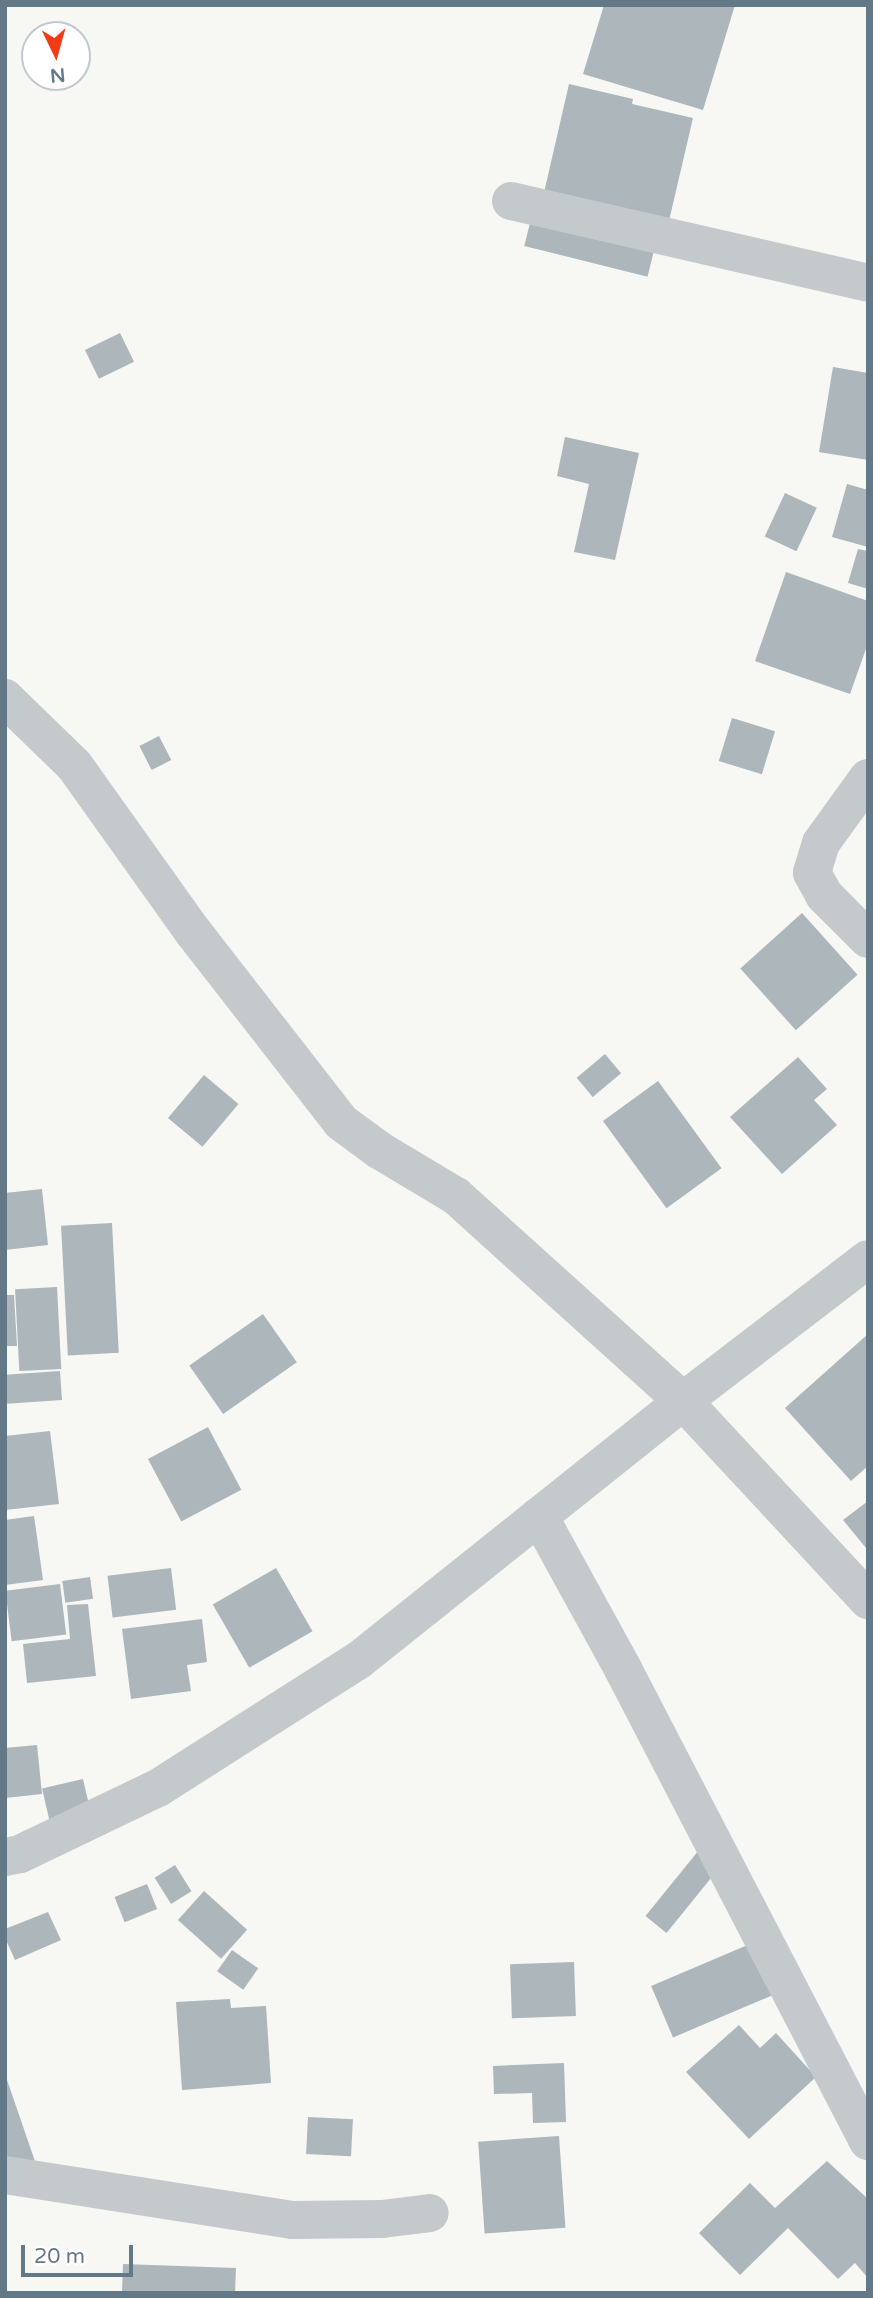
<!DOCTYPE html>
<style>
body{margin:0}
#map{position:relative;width:873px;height:2298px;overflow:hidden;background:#f7f7f3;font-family:"Varela Round",sans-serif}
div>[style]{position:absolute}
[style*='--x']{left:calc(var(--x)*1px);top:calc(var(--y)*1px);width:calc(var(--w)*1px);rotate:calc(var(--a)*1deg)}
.building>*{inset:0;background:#acb6bb;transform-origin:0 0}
.minor>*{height:38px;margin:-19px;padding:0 19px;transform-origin:19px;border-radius:19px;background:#c4c9cc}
.tertiary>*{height:38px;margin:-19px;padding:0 19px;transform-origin:19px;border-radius:19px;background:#c4c9cc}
span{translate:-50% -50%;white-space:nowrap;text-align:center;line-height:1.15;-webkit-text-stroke:7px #fff;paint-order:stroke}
.frame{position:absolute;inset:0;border:7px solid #637987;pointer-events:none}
.north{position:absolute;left:21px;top:21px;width:70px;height:70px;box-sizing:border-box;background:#fff;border:2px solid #c1c9cf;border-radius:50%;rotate:175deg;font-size:19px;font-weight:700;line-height:28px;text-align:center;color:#637987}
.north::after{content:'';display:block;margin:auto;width:24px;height:32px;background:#f33b17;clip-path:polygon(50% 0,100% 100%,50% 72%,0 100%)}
.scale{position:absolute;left:21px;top:2245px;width:112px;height:32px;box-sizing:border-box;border:4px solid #637987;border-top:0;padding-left:9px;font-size:21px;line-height:24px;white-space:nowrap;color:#637987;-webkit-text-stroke:5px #fff;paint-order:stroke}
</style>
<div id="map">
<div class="building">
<div style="clip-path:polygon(604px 5px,735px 5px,703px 110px,583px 74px)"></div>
<div style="clip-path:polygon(569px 84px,633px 99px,632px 104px,693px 118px,665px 238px,540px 210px)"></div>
<div style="left:533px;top:211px;width:127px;height:36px;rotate:14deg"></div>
<div style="left:120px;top:333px;width:32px;height:39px;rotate:64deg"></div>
<div style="clip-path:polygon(833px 367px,868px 373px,868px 460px,819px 452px)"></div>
<div style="clip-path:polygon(565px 437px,639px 453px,615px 560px,574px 552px,589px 484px,557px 476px)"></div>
<div style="clip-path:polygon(847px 484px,868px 490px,868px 547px,832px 537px)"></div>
<div style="left:785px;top:493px;width:35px;height:48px;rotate:25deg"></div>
<div style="clip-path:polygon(858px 549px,868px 551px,868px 589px,848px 583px)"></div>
<div style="clip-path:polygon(786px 572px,868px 601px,868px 643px,850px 694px,755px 661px)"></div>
<div style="left:732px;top:718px;width:45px;height:45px;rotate:17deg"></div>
<div style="left:159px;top:736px;width:27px;height:22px;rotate:63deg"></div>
<div style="left:802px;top:913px;width:83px;height:83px;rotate:48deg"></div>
<div style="left:605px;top:1054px;width:25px;height:37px;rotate:50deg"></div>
<div style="clip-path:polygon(798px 1057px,827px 1089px,814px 1100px,837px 1125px,782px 1174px,730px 1117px)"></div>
<div style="left:204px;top:1075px;width:45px;height:56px;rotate:40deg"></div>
<div style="left:658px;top:1081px;width:108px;height:68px;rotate:54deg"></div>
<div style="clip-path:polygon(42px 1189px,48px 1245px,5px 1250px,5px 1193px)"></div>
<div style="left:112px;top:1223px;width:130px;height:51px;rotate:87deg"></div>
<div style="left:57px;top:1287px;width:82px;height:42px;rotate:87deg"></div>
<div style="clip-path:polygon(5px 1295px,14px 1295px,17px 1346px,5px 1346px)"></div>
<div style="left:263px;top:1314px;width:59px;height:90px;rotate:55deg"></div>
<div style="clip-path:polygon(868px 1334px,868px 1466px,851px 1481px,785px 1408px)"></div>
<div style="left:60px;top:1371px;width:29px;height:55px;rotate:86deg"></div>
<div style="left:208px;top:1427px;width:71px;height:68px;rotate:62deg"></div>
<div style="clip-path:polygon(50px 1431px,59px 1504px,5px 1510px,5px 1436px)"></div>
<div style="clip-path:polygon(868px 1501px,868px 1546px,866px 1548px,843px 1520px)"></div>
<div style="clip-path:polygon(34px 1516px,43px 1580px,5px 1585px,5px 1520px)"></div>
<div style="left:171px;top:1568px;width:42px;height:64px;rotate:83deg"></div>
<div style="left:276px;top:1568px;width:73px;height:73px;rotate:60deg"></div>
<div style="left:90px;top:1577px;width:22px;height:28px;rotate:82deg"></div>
<div style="left:60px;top:1584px;width:51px;height:55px;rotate:83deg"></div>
<div style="clip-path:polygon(88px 1604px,96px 1676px,27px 1683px,23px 1644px,70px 1639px,67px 1605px)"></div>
<div style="clip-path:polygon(202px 1619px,207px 1662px,187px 1665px,191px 1691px,131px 1699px,122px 1629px)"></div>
<div style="clip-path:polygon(37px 1745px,42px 1794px,5px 1798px,5px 1748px)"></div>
<div style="left:83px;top:1779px;width:37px;height:42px;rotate:77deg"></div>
<div style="left:699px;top:1850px;width:27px;height:85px;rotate:39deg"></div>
<div style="left:175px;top:1865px;width:31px;height:24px;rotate:58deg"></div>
<div style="left:147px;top:1884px;width:27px;height:35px;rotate:68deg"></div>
<div style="left:204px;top:1891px;width:58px;height:39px;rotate:42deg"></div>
<div style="clip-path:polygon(48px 1912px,61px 1940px,15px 1960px,5px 1938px,5px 1929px)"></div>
<div style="left:757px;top:1941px;width:56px;height:115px;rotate:67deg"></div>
<div style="left:232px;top:1950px;width:32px;height:26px;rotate:35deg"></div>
<div style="left:574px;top:1962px;width:54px;height:64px;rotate:88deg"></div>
<div style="clip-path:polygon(230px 1999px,231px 2008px,266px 2006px,271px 2083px,182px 2090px,176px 2002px)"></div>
<div style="clip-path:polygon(739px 2025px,760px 2048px,776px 2033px,816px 2077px,749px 2139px,686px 2072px)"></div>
<div style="clip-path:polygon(564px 2063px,566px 2122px,533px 2123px,532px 2093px,494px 2094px,493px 2066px)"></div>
<div style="clip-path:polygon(5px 2074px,40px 2176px,5px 2187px)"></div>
<div style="left:308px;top:2117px;width:45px;height:37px;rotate:3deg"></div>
<div style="left:559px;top:2136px;width:92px;height:81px;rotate:86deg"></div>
<div style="clip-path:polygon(827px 2161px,868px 2199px,868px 2278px,855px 2263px,838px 2279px,788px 2228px,740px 2275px,699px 2233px,750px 2183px,775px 2208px)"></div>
<div style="left:123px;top:2264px;width:113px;height:29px;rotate:2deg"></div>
</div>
<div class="minor">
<div style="--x:511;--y:201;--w:366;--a:12.9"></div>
<div style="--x:5;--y:698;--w:96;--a:44.2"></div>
<div style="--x:74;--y:765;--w:206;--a:54.5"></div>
<div style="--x:194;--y:933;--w:239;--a:52.1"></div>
<div style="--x:341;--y:1122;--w:47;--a:36.4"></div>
<div style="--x:379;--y:1150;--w:90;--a:30.9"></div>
<div style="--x:456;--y:1196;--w:306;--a:42.1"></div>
<div style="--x:683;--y:1401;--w:272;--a:47.1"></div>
<div style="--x:868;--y:778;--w:80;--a:125.9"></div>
<div style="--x:821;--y:843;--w:31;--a:107"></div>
<div style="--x:812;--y:873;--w:25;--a:61"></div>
<div style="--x:824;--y:895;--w:62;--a:45"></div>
<div style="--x:539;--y:1516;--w:175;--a:61.2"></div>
<div style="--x:623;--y:1669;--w:532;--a:62.57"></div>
<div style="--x:5;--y:2175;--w:291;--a:8.9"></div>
<div style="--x:293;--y:2220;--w:89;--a:-0.6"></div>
<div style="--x:382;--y:2219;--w:48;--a:-7.1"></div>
</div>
<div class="tertiary">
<div style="--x:5;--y:1857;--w:15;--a:-11"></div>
<div style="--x:20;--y:1854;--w:153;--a:-25.6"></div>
<div style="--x:158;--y:1788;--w:238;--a:-32.5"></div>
<div style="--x:359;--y:1660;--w:415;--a:-38.6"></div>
<div style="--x:683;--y:1401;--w:233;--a:-37.5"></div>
</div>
<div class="frame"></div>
<div class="north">N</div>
<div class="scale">20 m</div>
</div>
